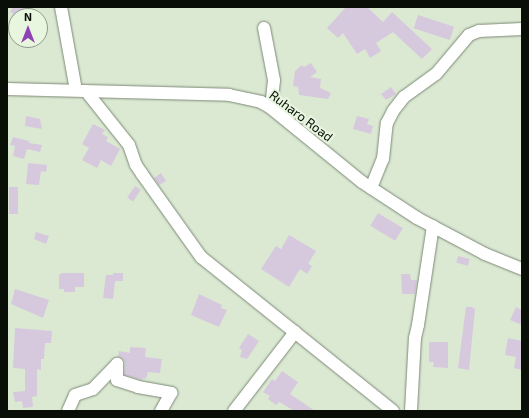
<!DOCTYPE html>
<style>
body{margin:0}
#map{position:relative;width:529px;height:418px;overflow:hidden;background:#dbe9d3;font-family:"Exo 2",sans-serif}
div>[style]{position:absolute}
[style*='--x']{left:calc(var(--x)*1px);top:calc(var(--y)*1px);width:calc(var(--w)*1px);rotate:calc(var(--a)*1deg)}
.building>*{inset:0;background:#d6c9de;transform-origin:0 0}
.roads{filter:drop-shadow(0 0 1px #7d8976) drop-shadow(0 0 1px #7d8976)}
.minor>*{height:12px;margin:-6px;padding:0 6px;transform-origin:6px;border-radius:6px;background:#fff}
span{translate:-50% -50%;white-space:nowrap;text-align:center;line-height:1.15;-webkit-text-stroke:4px #e8f6e0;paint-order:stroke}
.street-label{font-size:13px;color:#090e07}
.frame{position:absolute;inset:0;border:8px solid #090e07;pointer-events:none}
.north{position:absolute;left:8px;top:8px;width:40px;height:40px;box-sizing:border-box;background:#e8f6e0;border:1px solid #8f9989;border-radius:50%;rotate:0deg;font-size:11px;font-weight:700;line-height:16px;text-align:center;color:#090e07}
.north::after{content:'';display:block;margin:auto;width:14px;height:18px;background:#8e42b4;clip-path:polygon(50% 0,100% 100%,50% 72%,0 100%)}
</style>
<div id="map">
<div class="building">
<div style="clip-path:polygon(13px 7px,22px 7px,44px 16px,12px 16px,13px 13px,10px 12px)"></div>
<div style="clip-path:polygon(346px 7px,367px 7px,383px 22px,392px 12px,432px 49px,422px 59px,393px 32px,376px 43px,381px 51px,370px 58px,365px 49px,357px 54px,343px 33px,338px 38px,327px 28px)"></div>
<div style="left:418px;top:15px;width:38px;height:14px;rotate:18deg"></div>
<div style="clip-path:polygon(311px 63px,317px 72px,310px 77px,321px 79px,320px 88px,331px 93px,328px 99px,299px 95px,298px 87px,293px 86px,295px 71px,302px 65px,304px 67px)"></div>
<div style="clip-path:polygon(391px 87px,396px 94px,386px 100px,381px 94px)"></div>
<div style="clip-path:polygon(26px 116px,40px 119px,42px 129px,25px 126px)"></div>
<div style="clip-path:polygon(357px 116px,369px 119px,367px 124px,373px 126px,371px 134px,353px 129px)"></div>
<div style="clip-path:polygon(93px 124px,105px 130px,102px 134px,108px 137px,106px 141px,120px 149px,111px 166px,101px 160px,97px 168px,82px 160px,89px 148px,82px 144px)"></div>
<div style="clip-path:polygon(13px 137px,29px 141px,29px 143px,42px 145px,40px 152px,27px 149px,24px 159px,13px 156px,15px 146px,10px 145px)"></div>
<div style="clip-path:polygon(28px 163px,47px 165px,46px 172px,41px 171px,39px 185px,26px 184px)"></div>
<div style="clip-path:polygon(161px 173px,166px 181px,159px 185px,154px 178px)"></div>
<div style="left:135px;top:186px;width:7px;height:14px;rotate:34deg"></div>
<div style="left:9px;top:187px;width:9px;height:27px"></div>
<div style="left:378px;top:213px;width:29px;height:15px;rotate:31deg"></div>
<div style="clip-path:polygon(36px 232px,49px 236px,46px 244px,34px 239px)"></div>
<div style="clip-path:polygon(289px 235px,316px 251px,308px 264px,312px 266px,307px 274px,300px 269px,289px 287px,261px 269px,276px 246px,281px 249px)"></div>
<div style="left:458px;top:256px;width:12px;height:7px;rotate:14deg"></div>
<div style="clip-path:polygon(62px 273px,84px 273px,84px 287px,75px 287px,75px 292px,64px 292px,64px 289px,59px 289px,59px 275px)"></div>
<div style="clip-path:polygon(113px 273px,123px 273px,123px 281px,115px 281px,113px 299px,103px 298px,106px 275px,113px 275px)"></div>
<div style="clip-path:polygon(401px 274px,410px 274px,411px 280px,417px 280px,415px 294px,402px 294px)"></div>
<div style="clip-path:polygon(15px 289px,49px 300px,43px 318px,11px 304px)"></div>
<div style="clip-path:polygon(199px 294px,222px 305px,221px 308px,227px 310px,219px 327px,191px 315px)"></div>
<div style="clip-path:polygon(466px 307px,472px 307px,475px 309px,469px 370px,458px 368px)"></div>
<div style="clip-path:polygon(516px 307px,522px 310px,522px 325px,510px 320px)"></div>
<div style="clip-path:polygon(15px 328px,52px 331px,51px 343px,45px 343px,44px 359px,41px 359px,41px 370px,37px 369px,37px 396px,32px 397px,33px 407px,23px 408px,22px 401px,15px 402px,13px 392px,25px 391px,25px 369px,13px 368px)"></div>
<div style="clip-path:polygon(248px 334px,259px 341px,247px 359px,240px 357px,242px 350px,239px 348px)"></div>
<div style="clip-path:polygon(508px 338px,522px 341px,522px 370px,514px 368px,516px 357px,505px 355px)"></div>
<div style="clip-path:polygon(429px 342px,448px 342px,448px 368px,433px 367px,434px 362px,429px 362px)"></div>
<div style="clip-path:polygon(130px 347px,146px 348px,145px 357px,162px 359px,160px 373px,148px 372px,146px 379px,143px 378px,143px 380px,124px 375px,125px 363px,122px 358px,118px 357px,119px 351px,130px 353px)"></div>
<div style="clip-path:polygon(282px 371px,298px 382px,290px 394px,315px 411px,294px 411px,283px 404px,279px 402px,276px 405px,268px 399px,270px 396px,263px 392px,272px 379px,275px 381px)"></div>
</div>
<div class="roads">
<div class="minor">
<div style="--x:61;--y:7;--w:84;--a:79.8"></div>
<div style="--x:264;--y:28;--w:53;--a:79.1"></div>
<div style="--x:274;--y:80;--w:28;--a:96"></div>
<div style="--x:7;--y:89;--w:222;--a:1.5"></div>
<div style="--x:229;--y:95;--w:33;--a:12"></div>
<div style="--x:261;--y:102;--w:12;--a:31"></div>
<div style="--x:271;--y:108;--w:117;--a:39.1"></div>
<div style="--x:362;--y:182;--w:66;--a:33.2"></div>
<div style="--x:417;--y:218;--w:77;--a:27.9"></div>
<div style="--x:485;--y:254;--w:40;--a:22"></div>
<div style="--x:86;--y:91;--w:69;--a:51.5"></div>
<div style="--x:129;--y:145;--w:21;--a:71"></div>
<div style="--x:136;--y:165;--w:11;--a:56"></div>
<div style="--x:142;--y:174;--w:102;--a:54.6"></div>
<div style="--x:201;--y:257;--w:246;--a:38.7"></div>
<div style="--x:371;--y:188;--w:31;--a:-68"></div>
<div style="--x:383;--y:159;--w:36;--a:-84"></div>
<div style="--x:387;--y:123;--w:13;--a:-63"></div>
<div style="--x:393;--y:111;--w:18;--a:-52"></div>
<div style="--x:404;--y:97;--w:39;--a:-36"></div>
<div style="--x:436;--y:74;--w:51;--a:-49.8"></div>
<div style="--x:469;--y:35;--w:11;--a:-22"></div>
<div style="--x:479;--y:31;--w:43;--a:-2.7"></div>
<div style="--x:68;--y:411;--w:17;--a:-66"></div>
<div style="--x:75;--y:395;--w:19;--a:-18"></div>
<div style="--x:93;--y:389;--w:35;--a:-46"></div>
<div style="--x:117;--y:364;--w:16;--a:90"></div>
<div style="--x:117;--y:380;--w:22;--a:18"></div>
<div style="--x:138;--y:387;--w:34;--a:10"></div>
<div style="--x:171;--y:393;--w:21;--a:119"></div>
<div style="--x:234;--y:411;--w:100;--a:-52.3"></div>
<div style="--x:411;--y:411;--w:73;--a:-86.9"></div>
<div style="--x:415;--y:338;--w:13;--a:-77"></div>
<div style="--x:418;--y:325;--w:100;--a:-81.4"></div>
</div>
</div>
<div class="street-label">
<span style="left:301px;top:116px;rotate:37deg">Ruharo Road</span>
</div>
<div class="frame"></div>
<div class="north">N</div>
</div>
